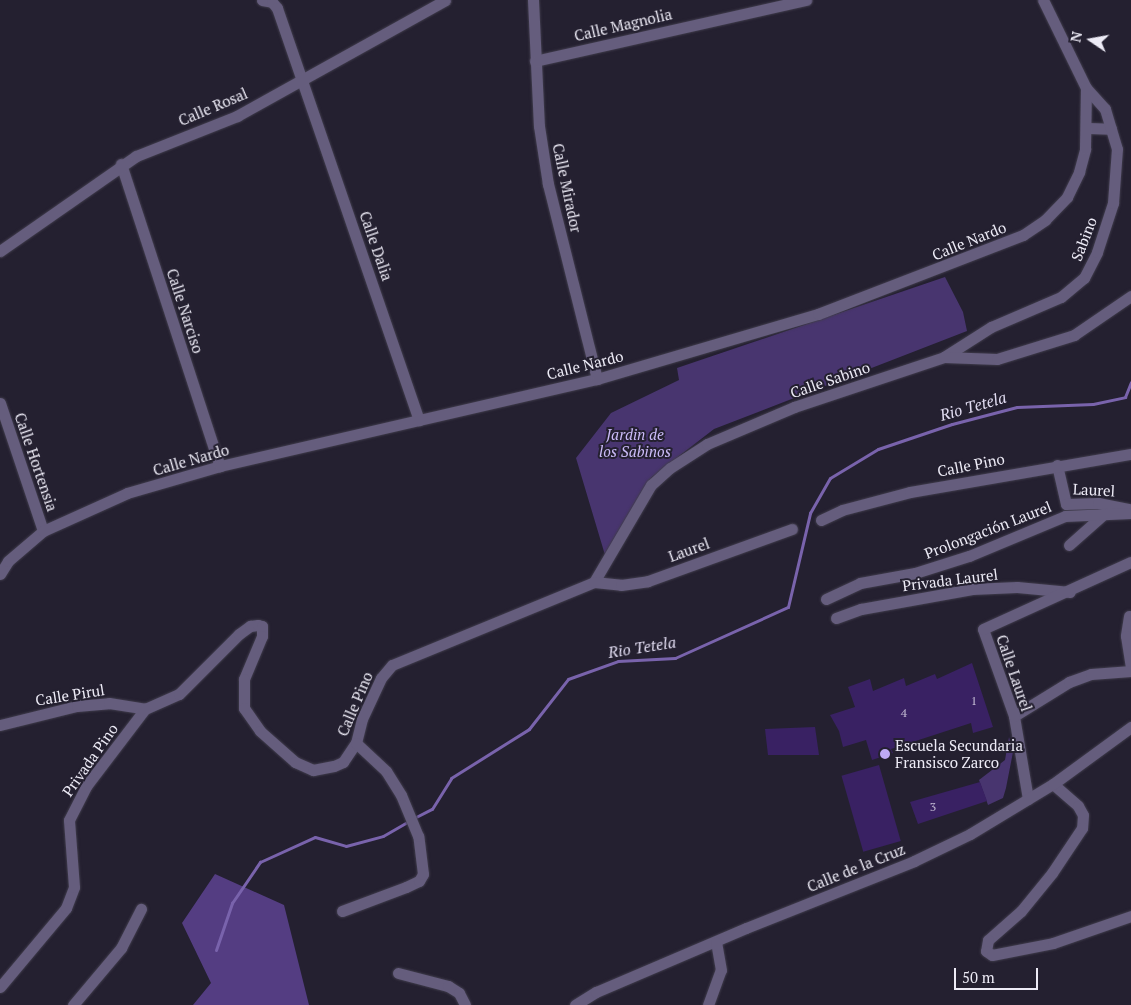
<!DOCTYPE html>
<meta charset="utf-8">
<style>
body{margin:0}
#map{position:relative;width:1131px;height:1005px;overflow:hidden;background:#242030;font-family:"PT Serif",serif}
div>[style]{position:absolute}
[style*='--x']{left:calc(var(--x)*1px);top:calc(var(--y)*1px);width:calc(var(--w)*1px);rotate:calc(var(--a)*1deg)}
.green>*{inset:0;background:#48356f}
.forest>*{inset:0;background:#543d82}
.stream>*{height:3px;margin:-1.5px;padding:0 1.5px;transform-origin:1.5px;border-radius:1.5px;background:#7963ac}
.building>*{inset:0;background:#392163;transform-origin:0 0}
.roads{filter:drop-shadow(0 0 1px #403c4c) drop-shadow(0 0 1px #403c4c)}
.street>*{height:11px;margin:-5.5px;padding:0 5.5px;transform-origin:5.5px;border-radius:5.5px;background:#655d7d}
.dots>*{width:14px;height:14px;translate:-50% -50%;box-sizing:border-box;border:2px solid #242030;border-radius:50%}
span{translate:-50% -50%;white-space:nowrap;text-align:center;line-height:1.15;-webkit-text-stroke:4px #242030;paint-order:stroke}
.number-label{font-size:12px;color:#c0b8d1}
.number-label span{-webkit-text-stroke-width:0}
.street-label{font-size:15px;color:#edebf6}
.park-label{font-size:15px;color:#cbbbf8;font-style:italic}
.poi-label{font-size:15px;color:#edebf6}
.left{translate:0 -50%;text-align:left}
.water-label{font-size:16px;color:#e1dcf1;font-style:italic}
.north{position:absolute;left:1066px;top:15px;width:50px;height:50px;-webkit-text-stroke:4px #242030;paint-order:stroke;rotate:282deg;font-size:14px;font-weight:700;line-height:20px;text-align:center;color:#edebf6}
.north::after{content:'';display:block;margin:auto;width:18px;height:22px;background:#edebf6;clip-path:polygon(50% 0,100% 100%,50% 72%,0 100%)}
.scale{position:absolute;left:954px;top:968px;width:84px;height:22px;box-sizing:border-box;border:2px solid #edebf6;border-top:0;padding-left:6px;font-size:15px;line-height:18px;white-space:nowrap;color:#edebf6;-webkit-text-stroke:4px #242030;paint-order:stroke}
</style>
<div id="map">
<div class="green">
<div style="clip-path:polygon(945px 277px,963px 312px,967px 331px,714px 429px,652px 477px,605px 555px,576px 458px,611px 413px,679px 380px,677px 368px)"></div>
<div style="clip-path:polygon(1009px 737px,1013px 752px,1006px 788px,1003px 798px,988px 805px,979px 780px,1005px 760px)"></div>
</div>
<div class="forest">
<div style="clip-path:polygon(215px 874px,284px 905px,309px 1005px,193px 1005px,211px 983px,182px 923px)"></div>
</div>
<div class="stream">
<div style="--x:414;--y:818;--w:20;--a:-27"></div>
<div style="--x:432;--y:809;--w:36;--a:-58"></div>
<div style="--x:451;--y:778;--w:92;--a:-32.1"></div>
<div style="--x:529;--y:729;--w:63;--a:-52"></div>
<div style="--x:568;--y:679;--w:53;--a:-19.8"></div>
<div style="--x:618;--y:661;--w:57;--a:-3"></div>
<div style="--x:675;--y:658;--w:124;--a:-24.3"></div>
<div style="--x:788;--y:607;--w:97;--a:-76.8"></div>
<div style="--x:810;--y:513;--w:40;--a:-60.3"></div>
<div style="--x:830;--y:478;--w:56;--a:-31.1"></div>
<div style="--x:878;--y:449;--w:78;--a:-18.7"></div>
<div style="--x:952;--y:424;--w:67;--a:-14.7"></div>
<div style="--x:1017;--y:407;--w:76;--a:-2.3"></div>
<div style="--x:1093;--y:404;--w:33;--a:-12"></div>
<div style="--x:1125;--y:397;--w:16;--a:-68"></div>
<div style="--x:216;--y:950;--w:50;--a:-71.2"></div>
<div style="--x:232;--y:903;--w:50;--a:-55.7"></div>
<div style="--x:260;--y:862;--w:60;--a:-24.4"></div>
<div style="--x:315;--y:837;--w:32;--a:16"></div>
<div style="--x:346;--y:846;--w:38;--a:-15"></div>
<div style="--x:383;--y:836;--w:30;--a:-30"></div>
</div>
<div class="building">
<div style="clip-path:polygon(972px 663px,993px 727px,973px 733px,971px 723px,891px 749px,893px 753px,872px 760px,866px 740px,843px 747px,839px 731px,830px 715px,855px 707px,848px 687px,870px 679px,873px 691px,904px 678px,906px 686px,935px 674px,937px 679px)"></div>
<div style="clip-path:polygon(815px 727px,819px 755px,768px 755px,765px 729px)"></div>
<div style="left:879px;top:765px;width:79px;height:39px;rotate:74deg"></div>
<div style="clip-path:polygon(980px 782px,987px 801px,918px 824px,910px 802px)"></div>
</div>
<div class="roads">
<div class="street">
<div style="--x:262;--y:0;--w:10;--a:11"></div>
<div style="--x:272;--y:2;--w:8;--a:50"></div>
<div style="--x:277;--y:8;--w:436;--a:71"></div>
<div style="--x:533;--y:0;--w:126;--a:87.3"></div>
<div style="--x:539;--y:126;--w:59;--a:81.2"></div>
<div style="--x:548;--y:184;--w:201;--a:75.9"></div>
<div style="--x:535;--y:61;--w:278;--a:-12.7"></div>
<div style="--x:1087;--y:128;--w:24;--a:2"></div>
<div style="--x:121;--y:164;--w:318;--a:71.9"></div>
<div style="--x:0;--y:251;--w:166;--a:-34.9"></div>
<div style="--x:136;--y:156;--w:109;--a:-21.6"></div>
<div style="--x:237;--y:116;--w:238;--a:-29.1"></div>
<div style="--x:944;--y:357;--w:56;--a:-32.6"></div>
<div style="--x:991;--y:327;--w:76;--a:-23.2"></div>
<div style="--x:1061;--y:297;--w:30;--a:-40"></div>
<div style="--x:1084;--y:278;--w:29;--a:-63"></div>
<div style="--x:1097;--y:252;--w:52;--a:-71.9"></div>
<div style="--x:1113;--y:203;--w:54;--a:-85.8"></div>
<div style="--x:1117;--y:149;--w:42;--a:-106.7"></div>
<div style="--x:1105;--y:109;--w:28;--a:-132"></div>
<div style="--x:1086;--y:88;--w:98;--a:-116"></div>
<div style="--x:0;--y:403;--w:135;--a:71.4"></div>
<div style="--x:1057;--y:465;--w:40;--a:77"></div>
<div style="--x:1066;--y:504;--w:32;--a:-2"></div>
<div style="--x:1098;--y:503;--w:32;--a:11"></div>
<div style="--x:821;--y:520;--w:23;--a:-25"></div>
<div style="--x:842;--y:510;--w:70;--a:-14.8"></div>
<div style="--x:910;--y:492;--w:224;--a:-9.8"></div>
<div style="--x:1069;--y:545;--w:48;--a:-41.6"></div>
<div style="--x:0;--y:574;--w:15;--a:-58"></div>
<div style="--x:8;--y:561;--w:46;--a:-40.6"></div>
<div style="--x:43;--y:531;--w:92;--a:-24.3"></div>
<div style="--x:127;--y:493;--w:97;--a:-16.2"></div>
<div style="--x:220;--y:466;--w:387;--a:-13"></div>
<div style="--x:597;--y:379;--w:230;--a:-16.4"></div>
<div style="--x:818;--y:314;--w:220;--a:-21.1"></div>
<div style="--x:1023;--y:235;--w:27;--a:-34"></div>
<div style="--x:1045;--y:220;--w:32;--a:-46"></div>
<div style="--x:1067;--y:197;--w:28;--a:-64"></div>
<div style="--x:1079;--y:172;--w:24;--a:-75"></div>
<div style="--x:1085;--y:149;--w:61;--a:-89.1"></div>
<div style="--x:594;--y:582;--w:113;--a:-59.6"></div>
<div style="--x:651;--y:485;--w:25;--a:-42"></div>
<div style="--x:670;--y:468;--w:44;--a:-33"></div>
<div style="--x:707;--y:444;--w:95;--a:-23"></div>
<div style="--x:794;--y:407;--w:158;--a:-18.4"></div>
<div style="--x:944;--y:357;--w:53;--a:2.2"></div>
<div style="--x:997;--y:359;--w:81;--a:-17.3"></div>
<div style="--x:1074;--y:335;--w:69;--a:-34.4"></div>
<div style="--x:826;--y:599;--w:38;--a:-25"></div>
<div style="--x:860;--y:583;--w:56;--a:-10.3"></div>
<div style="--x:915;--y:573;--w:57;--a:-17.5"></div>
<div style="--x:969;--y:556;--w:104;--a:-22.6"></div>
<div style="--x:1065;--y:516;--w:66;--a:-2.6"></div>
<div style="--x:1129;--y:616;--w:20;--a:99"></div>
<div style="--x:1126;--y:636;--w:30;--a:81"></div>
<div style="--x:836;--y:618;--w:27;--a:-20"></div>
<div style="--x:861;--y:609;--w:113;--a:-10.2"></div>
<div style="--x:972;--y:589;--w:45;--a:-2.5"></div>
<div style="--x:1017;--y:587;--w:53;--a:5.4"></div>
<div style="--x:145;--y:709;--w:37;--a:-24"></div>
<div style="--x:179;--y:694;--w:85;--a:-45"></div>
<div style="--x:239;--y:634;--w:14;--a:-36"></div>
<div style="--x:250;--y:626;--w:8;--a:-7"></div>
<div style="--x:258;--y:625;--w:4;--a:14"></div>
<div style="--x:262;--y:626;--w:10;--a:90"></div>
<div style="--x:262;--y:636;--w:47;--a:112.7"></div>
<div style="--x:244;--y:679;--w:29;--a:90"></div>
<div style="--x:244;--y:708;--w:28;--a:55"></div>
<div style="--x:260;--y:731;--w:47;--a:41.5"></div>
<div style="--x:295;--y:762;--w:20;--a:24"></div>
<div style="--x:313;--y:770;--w:21;--a:-11"></div>
<div style="--x:334;--y:766;--w:10;--a:-24"></div>
<div style="--x:343;--y:762;--w:23;--a:-56"></div>
<div style="--x:356;--y:743;--w:25;--a:-76"></div>
<div style="--x:362;--y:719;--w:45;--a:-65.1"></div>
<div style="--x:381;--y:678;--w:17;--a:-50"></div>
<div style="--x:392;--y:665;--w:218;--a:-22.3"></div>
<div style="--x:594;--y:582;--w:27;--a:6"></div>
<div style="--x:621;--y:585;--w:27;--a:-8"></div>
<div style="--x:648;--y:581;--w:153;--a:-19.9"></div>
<div style="--x:1014;--y:716;--w:65;--a:-31.7"></div>
<div style="--x:1069;--y:682;--w:23;--a:-20"></div>
<div style="--x:1091;--y:674;--w:40;--a:-4.3"></div>
<div style="--x:0;--y:725;--w:79;--a:-13.9"></div>
<div style="--x:77;--y:706;--w:32;--a:-5"></div>
<div style="--x:109;--y:703;--w:36;--a:9"></div>
<div style="--x:1053;--y:784;--w:33;--a:41"></div>
<div style="--x:1078;--y:806;--w:10;--a:61"></div>
<div style="--x:1083;--y:815;--w:13;--a:94"></div>
<div style="--x:1082;--y:828;--w:54;--a:123.7"></div>
<div style="--x:1052;--y:873;--w:49;--a:129.2"></div>
<div style="--x:1021;--y:911;--w:44;--a:138.7"></div>
<div style="--x:988;--y:940;--w:11;--a:100"></div>
<div style="--x:986;--y:951;--w:7;--a:34"></div>
<div style="--x:992;--y:955;--w:62;--a:-11.1"></div>
<div style="--x:1053;--y:943;--w:83;--a:-19.1"></div>
<div style="--x:1028;--y:799;--w:84;--a:-99.6"></div>
<div style="--x:1014;--y:716;--w:92;--a:-109.6"></div>
<div style="--x:983;--y:629;--w:162;--a:-24.4"></div>
<div style="--x:342;--y:911;--w:68;--a:-20.6"></div>
<div style="--x:406;--y:887;--w:14;--a:-25"></div>
<div style="--x:419;--y:881;--w:8;--a:-60"></div>
<div style="--x:423;--y:874;--w:38;--a:-97"></div>
<div style="--x:418;--y:836;--w:44;--a:-112.5"></div>
<div style="--x:401;--y:795;--w:28;--a:-122"></div>
<div style="--x:386;--y:771;--w:41;--a:-137"></div>
<div style="--x:398;--y:973;--w:52;--a:14.6"></div>
<div style="--x:448;--y:986;--w:13;--a:32"></div>
<div style="--x:459;--y:993;--w:13;--a:63"></div>
<div style="--x:0;--y:987;--w:103;--a:-50.1"></div>
<div style="--x:66;--y:908;--w:22;--a:-69"></div>
<div style="--x:74;--y:887;--w:67;--a:-94.3"></div>
<div style="--x:69;--y:820;--w:39;--a:-63"></div>
<div style="--x:87;--y:785;--w:96;--a:-52.7"></div>
<div style="--x:73;--y:1005;--w:75;--a:-49.9"></div>
<div style="--x:121;--y:948;--w:44;--a:-62.9"></div>
<div style="--x:575;--y:1005;--w:25;--a:-32"></div>
<div style="--x:596;--y:992;--w:163;--a:-23.1"></div>
<div style="--x:746;--y:928;--w:181;--a:-21.7"></div>
<div style="--x:914;--y:861;--w:62;--a:-25.7"></div>
<div style="--x:970;--y:834;--w:97;--a:-31.1"></div>
<div style="--x:1053;--y:784;--w:97;--a:-36.2"></div>
<div style="--x:708;--y:1005;--w:37;--a:-70"></div>
<div style="--x:721;--y:970;--w:28;--a:-100"></div>
</div>
</div>
<div class="dots">
<div style="left:885px;top:754px;background:#bea9f5"></div>
</div>
<div class="number-label">
<span style="left:974px;top:701px">1</span>
<span style="left:904px;top:713px">4</span>
<span style="left:933px;top:807px">3</span>
</div>
<div class="street-label">
<span style="left:623px;top:25px;rotate:-13deg">Calle Magnolia</span>
<span style="left:213px;top:107px;rotate:-23deg">Calle Rosal</span>
<span style="left:567px;top:188px;rotate:78deg">Calle Mirador</span>
<span style="left:1084px;top:239px;rotate:-69deg">Sabino</span>
<span style="left:969px;top:241px;rotate:-22deg">Calle Nardo</span>
<span style="left:376px;top:246px;rotate:71deg">Calle Dalia</span>
<span style="left:185px;top:311px;rotate:72deg">Calle Narciso</span>
<span style="left:585px;top:365px;rotate:-14deg">Calle Nardo</span>
<span style="left:830px;top:380px;rotate:-19deg">Calle Sabino</span>
<span style="left:191px;top:460px;rotate:-16deg">Calle Nardo</span>
<span style="left:36px;top:462px;rotate:71deg">Calle Hortensia</span>
<span style="left:971px;top:465px;rotate:-11deg">Calle Pino</span>
<span style="left:1094px;top:490px;rotate:3deg">Laurel</span>
<span style="left:988px;top:530px;rotate:-21deg">Prolongación Laurel</span>
<span style="left:689px;top:550px;rotate:-20deg">Laurel</span>
<span style="left:950px;top:580px;rotate:-7deg">Privada Laurel</span>
<span style="left:1014px;top:673px;rotate:71deg">Calle Laurel</span>
<span style="left:70px;top:695px;rotate:-9deg">Calle Pirul</span>
<span style="left:355px;top:704px;rotate:-67deg">Calle Pino</span>
<span style="left:90px;top:760px;rotate:-55deg">Privada Pino</span>
<span style="left:856px;top:868px;rotate:-22deg">Calle de la Cruz</span>
</div>
<div class="park-label">
<span style="left:635px;top:443px">Jardin de<br>los Sabinos</span>
</div>
<div class="poi-label">
<span class="left" style="left:895px;top:754px">Escuela Secundaria<br>Fransisco Zarco</span>
</div>
<div class="water-label">
<span style="left:973px;top:406px;rotate:-16deg">Rio Tetela</span>
<span style="left:642px;top:647px;rotate:-9deg">Rio Tetela</span>
</div>
<div class="north">N</div>
<div class="scale">50 m</div>
</div>
